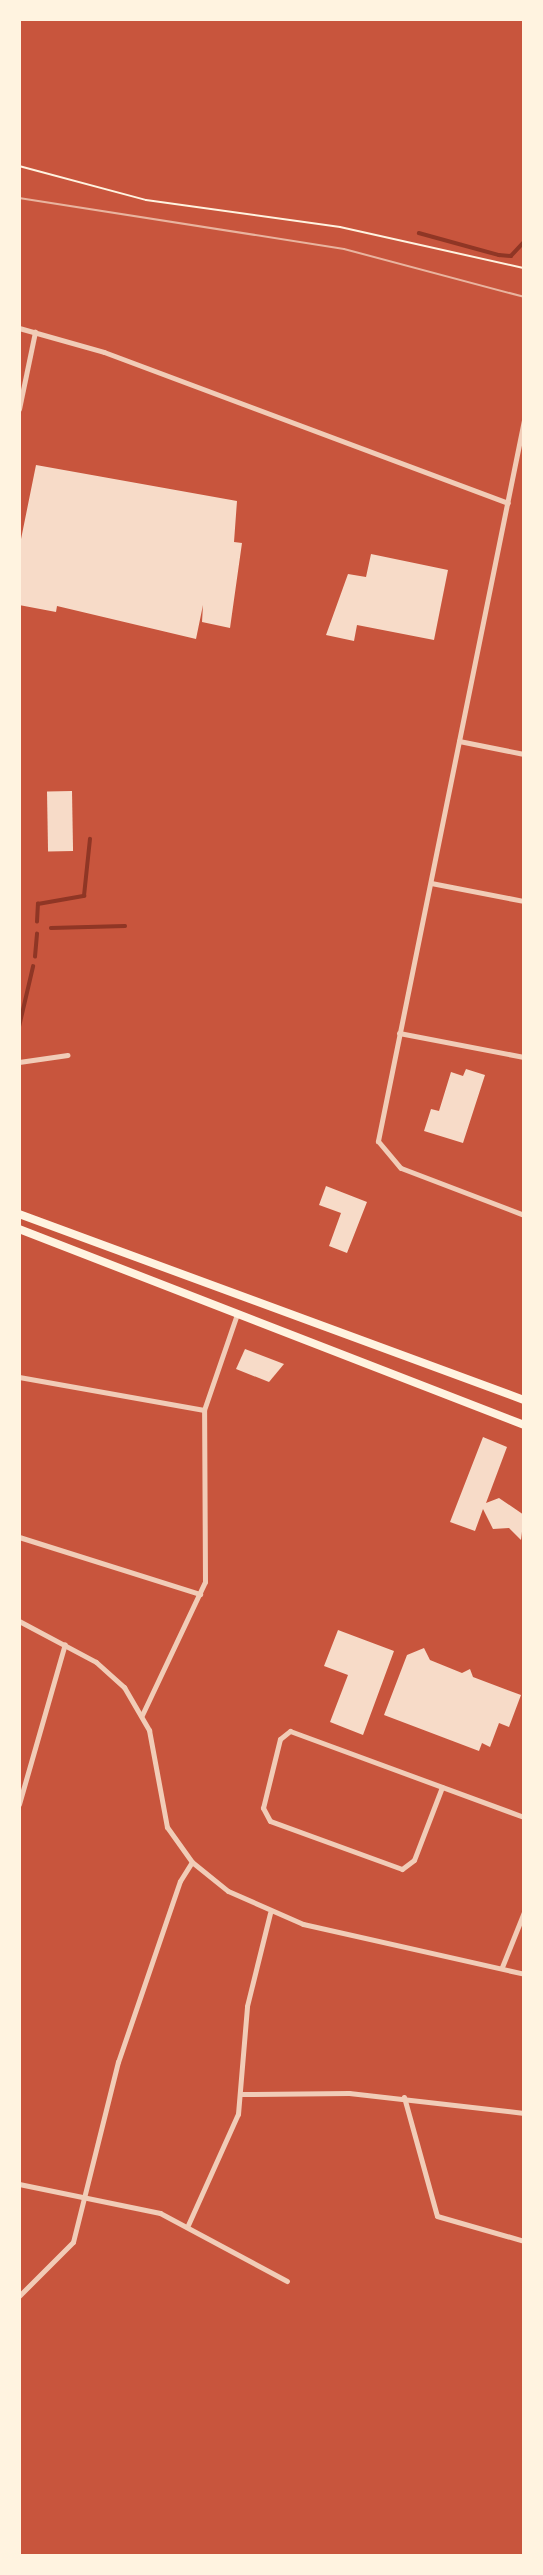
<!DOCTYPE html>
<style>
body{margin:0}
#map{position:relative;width:543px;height:2575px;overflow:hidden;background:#c8553d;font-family:Commissioner,sans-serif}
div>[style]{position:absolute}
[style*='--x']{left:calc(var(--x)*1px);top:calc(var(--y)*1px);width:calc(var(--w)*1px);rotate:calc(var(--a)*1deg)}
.stream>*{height:3.5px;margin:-1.75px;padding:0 1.75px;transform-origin:1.75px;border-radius:1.75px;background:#8f3625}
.building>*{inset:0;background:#f7dbc8;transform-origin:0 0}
.path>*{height:2px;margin:-1px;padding:0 1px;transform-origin:1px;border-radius:1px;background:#fff3e0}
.minor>*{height:5px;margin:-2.5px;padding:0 2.5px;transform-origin:2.5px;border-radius:2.5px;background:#f1ccb7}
.primary>*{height:8px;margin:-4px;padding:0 4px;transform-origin:4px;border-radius:4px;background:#fff3e0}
.tram>*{height:2px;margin:-1px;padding:0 1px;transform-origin:1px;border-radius:1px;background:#e9b49f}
span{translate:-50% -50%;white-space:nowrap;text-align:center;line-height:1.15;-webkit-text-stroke:5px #fff3e0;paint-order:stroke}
.frame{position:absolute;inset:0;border:21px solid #fff3e0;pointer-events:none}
</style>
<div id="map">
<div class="stream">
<div style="--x:419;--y:233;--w:83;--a:15.4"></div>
<div style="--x:499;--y:255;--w:12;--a:5"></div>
<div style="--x:511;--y:256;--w:19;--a:-47"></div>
<div style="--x:37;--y:922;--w:18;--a:-87"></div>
<div style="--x:38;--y:904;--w:47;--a:-9.9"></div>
<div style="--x:84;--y:896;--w:57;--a:-84"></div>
<div style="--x:51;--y:928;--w:74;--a:-1.5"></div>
<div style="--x:35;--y:957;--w:23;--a:-85"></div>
<div style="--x:19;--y:1027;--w:62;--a:-76.9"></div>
</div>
<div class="building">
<div style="clip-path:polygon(36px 465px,237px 501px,234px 542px,242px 543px,230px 628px,202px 622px,203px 605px,196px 639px,57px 606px,56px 612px,19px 605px,19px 549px)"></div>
<div style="clip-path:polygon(371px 554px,448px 570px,434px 640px,357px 625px,354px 641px,326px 635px,348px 574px,366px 577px)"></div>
<div style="left:72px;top:791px;width:60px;height:25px;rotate:89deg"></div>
<div style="clip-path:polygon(466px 1069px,485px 1075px,463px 1143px,424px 1131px,431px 1109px,439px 1111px,451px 1072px,463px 1076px)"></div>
<div style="clip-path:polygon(326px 1186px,367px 1202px,347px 1253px,329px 1246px,341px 1213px,319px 1205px)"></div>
<div style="clip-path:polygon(245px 1349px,284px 1364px,269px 1382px,236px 1369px)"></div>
<div style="clip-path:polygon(483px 1437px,507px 1447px,486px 1503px,499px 1498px,524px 1515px,521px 1540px,509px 1528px,493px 1529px,483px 1509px,475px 1531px,450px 1522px)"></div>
<div style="clip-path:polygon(338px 1630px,394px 1651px,363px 1735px,330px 1722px,348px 1675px,324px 1666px)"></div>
<div style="clip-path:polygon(424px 1648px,430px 1660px,462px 1673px,470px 1669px,473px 1677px,521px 1695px,509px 1727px,499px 1723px,490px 1747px,482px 1743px,479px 1751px,384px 1715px,407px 1655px)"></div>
</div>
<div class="path">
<div style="--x:19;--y:166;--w:131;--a:15"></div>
<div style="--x:146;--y:200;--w:196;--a:7.9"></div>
<div style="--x:340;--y:227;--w:189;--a:12.6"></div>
</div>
<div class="minor">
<div style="--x:19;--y:328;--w:88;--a:15.8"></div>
<div style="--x:104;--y:352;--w:431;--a:20.5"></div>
<div style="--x:19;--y:409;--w:79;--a:-78.3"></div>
<div style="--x:524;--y:420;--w:736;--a:101.45"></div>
<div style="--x:378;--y:1141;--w:35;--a:50"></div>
<div style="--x:401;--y:1168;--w:132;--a:20.9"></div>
<div style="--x:459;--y:741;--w:66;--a:11.3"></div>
<div style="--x:431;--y:883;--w:95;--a:11"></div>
<div style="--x:399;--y:1033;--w:127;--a:10.9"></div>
<div style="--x:19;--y:1062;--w:49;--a:-8.3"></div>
<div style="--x:19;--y:1377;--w:188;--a:10.1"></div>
<div style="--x:19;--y:1537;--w:190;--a:17.5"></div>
<div style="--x:19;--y:1621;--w:87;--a:28"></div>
<div style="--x:96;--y:1662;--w:38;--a:42"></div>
<div style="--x:124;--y:1687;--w:50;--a:59.8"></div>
<div style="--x:149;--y:1730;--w:99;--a:79.5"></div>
<div style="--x:167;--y:1827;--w:43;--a:54.5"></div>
<div style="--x:192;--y:1862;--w:46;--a:38.9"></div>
<div style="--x:228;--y:1891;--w:82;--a:23.7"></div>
<div style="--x:303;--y:1924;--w:227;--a:12.7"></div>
<div style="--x:142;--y:1715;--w:147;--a:-64.7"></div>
<div style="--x:205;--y:1582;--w:172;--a:-90.3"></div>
<div style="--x:204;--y:1410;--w:102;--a:-71"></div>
<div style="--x:442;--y:1787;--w:78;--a:111"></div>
<div style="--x:414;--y:1860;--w:15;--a:143"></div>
<div style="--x:402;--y:1869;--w:140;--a:-160"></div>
<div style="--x:270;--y:1821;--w:15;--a:-118"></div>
<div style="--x:263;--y:1808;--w:71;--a:-76.2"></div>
<div style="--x:280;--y:1739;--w:13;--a:-39"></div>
<div style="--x:290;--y:1731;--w:249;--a:20.2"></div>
<div style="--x:19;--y:1804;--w:166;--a:-74"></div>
<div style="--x:502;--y:1967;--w:59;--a:-68.2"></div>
<div style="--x:242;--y:2094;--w:107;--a:-0.5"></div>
<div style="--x:349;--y:2093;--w:176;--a:6.5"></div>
<div style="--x:404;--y:2097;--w:123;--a:74.5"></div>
<div style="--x:437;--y:2216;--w:91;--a:16"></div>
<div style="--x:19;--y:2184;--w:144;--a:11.6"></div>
<div style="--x:160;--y:2213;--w:144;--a:28.2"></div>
<div style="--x:188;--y:2225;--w:122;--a:-65.8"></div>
<div style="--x:238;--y:2114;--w:108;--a:-85.2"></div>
<div style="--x:247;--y:2006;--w:96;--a:-76.1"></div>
<div style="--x:19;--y:2296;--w:76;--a:-45"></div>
<div style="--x:73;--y:2242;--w:186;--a:-76"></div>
<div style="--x:118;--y:2062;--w:191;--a:-71.1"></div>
<div style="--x:180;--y:1881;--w:22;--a:-58"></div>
</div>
<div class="primary">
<div style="--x:19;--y:1214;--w:538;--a:20.22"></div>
<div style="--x:19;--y:1229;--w:542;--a:21.21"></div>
</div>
<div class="tram">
<div style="--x:19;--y:198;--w:329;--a:8.9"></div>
<div style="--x:344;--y:249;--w:186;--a:14.9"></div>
</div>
<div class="frame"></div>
</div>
